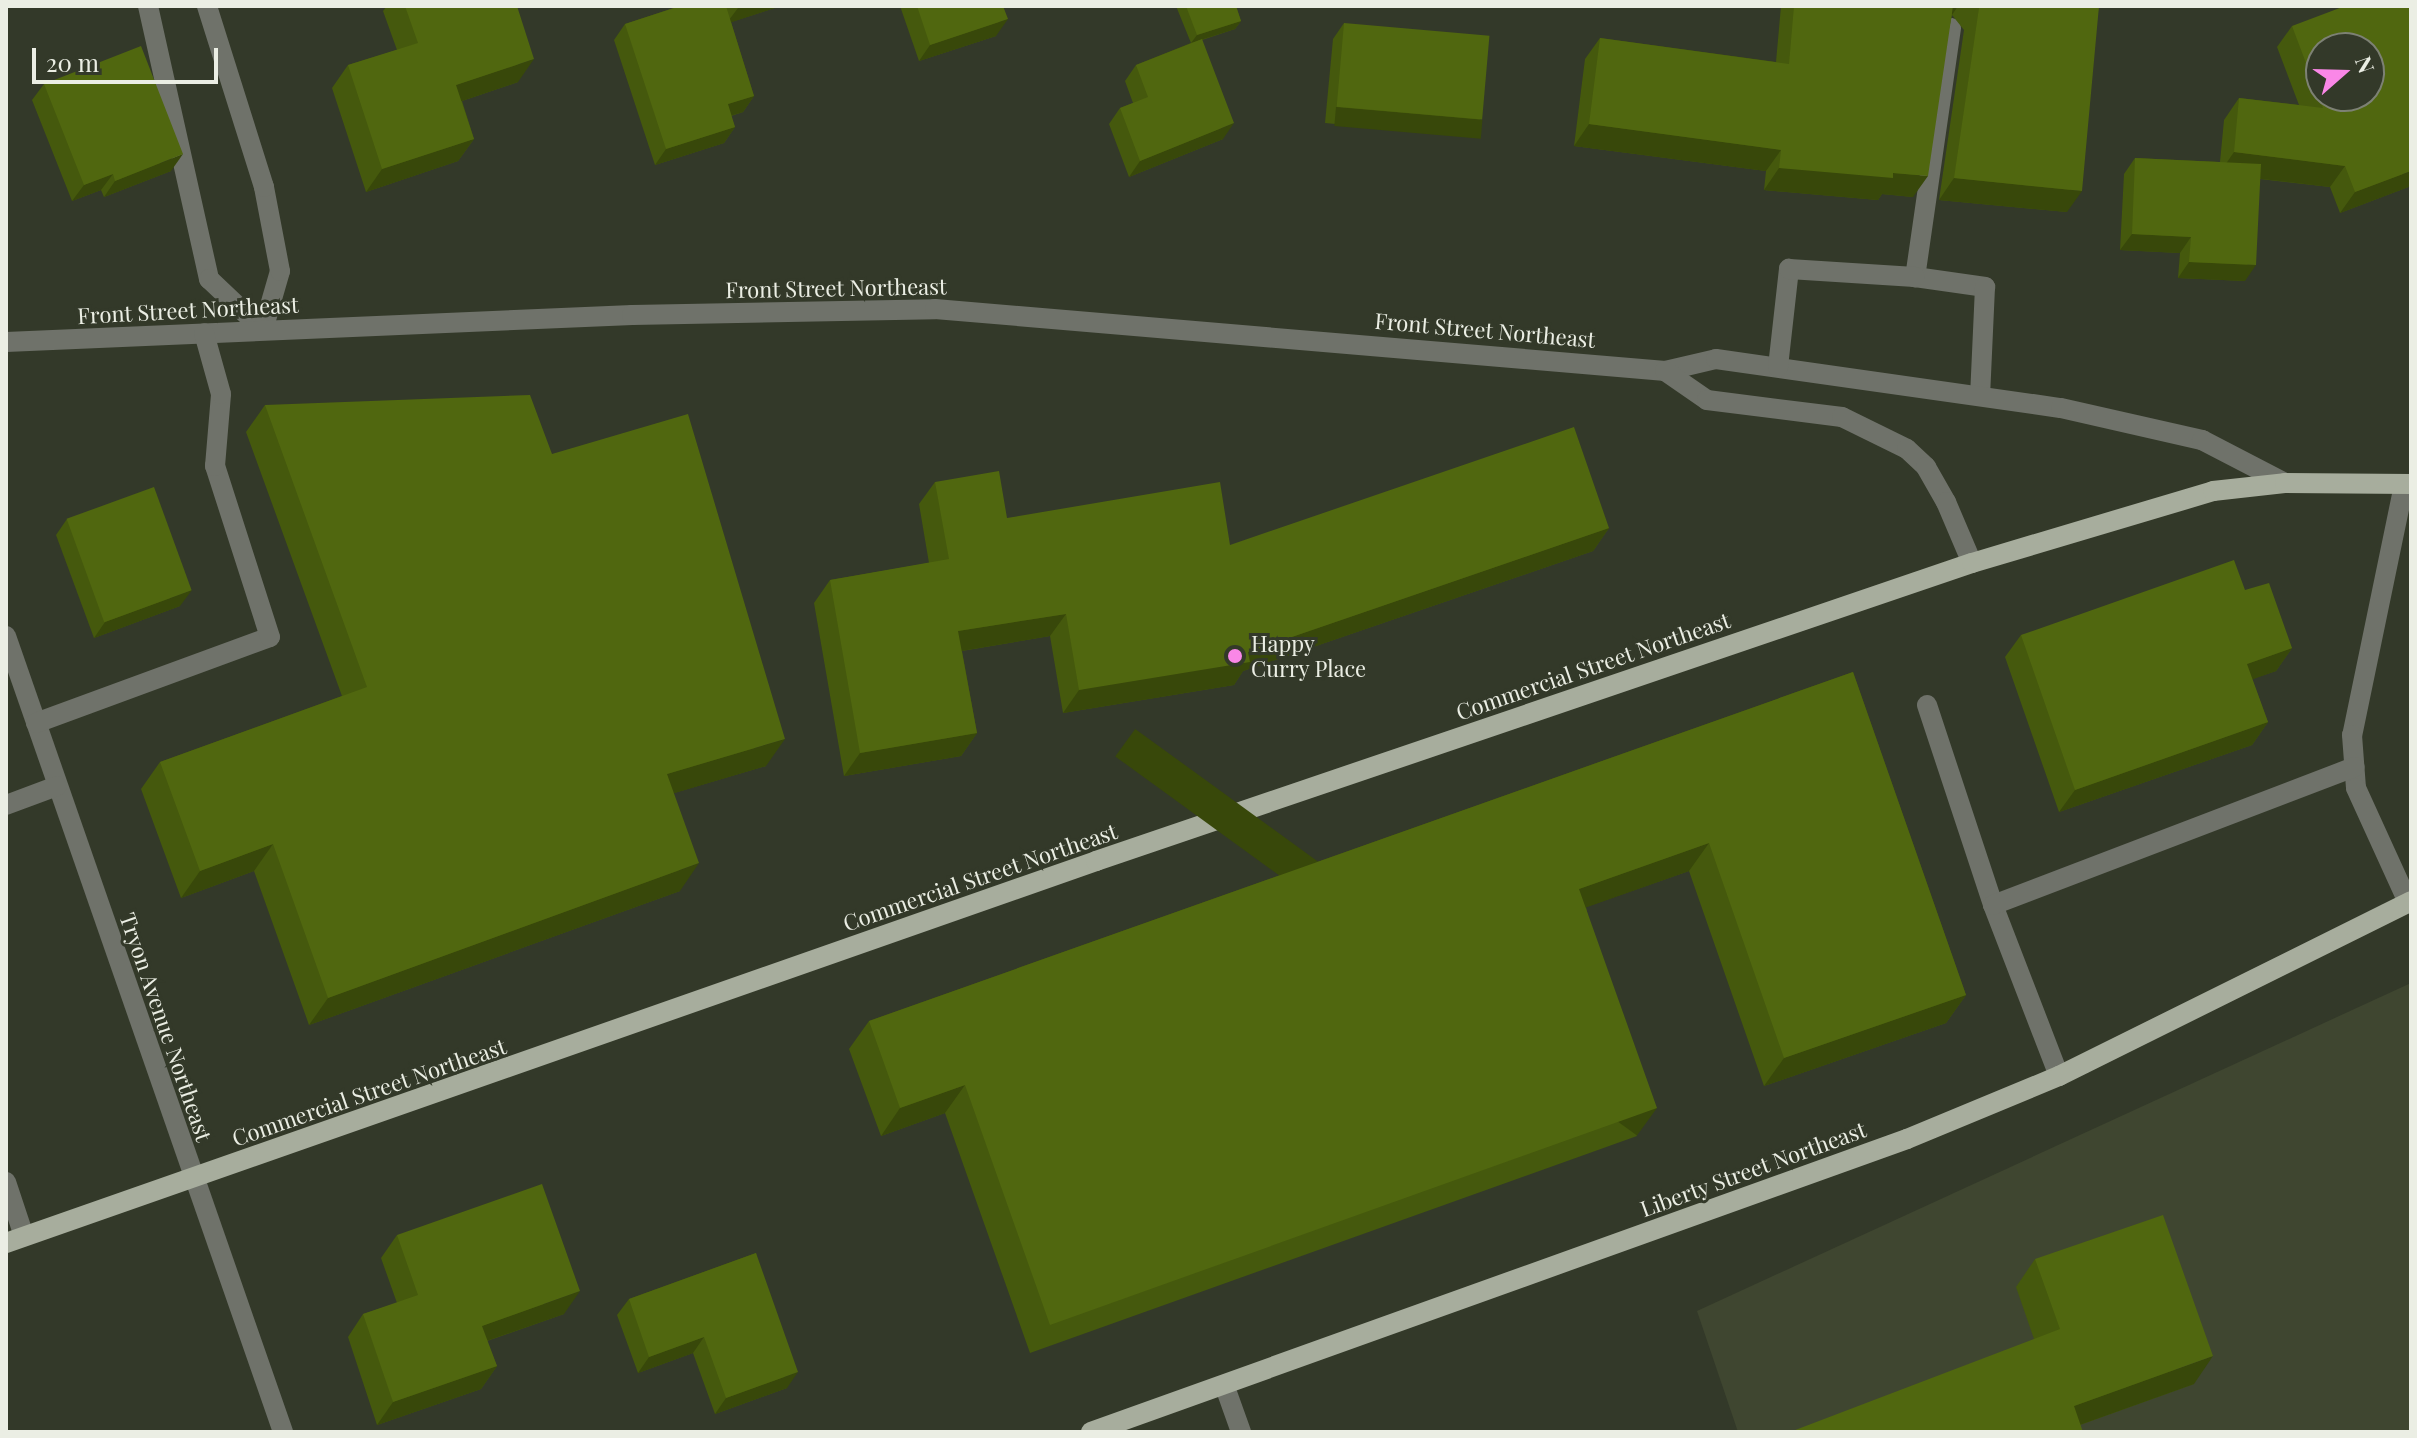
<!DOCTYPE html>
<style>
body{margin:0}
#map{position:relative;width:2417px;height:1438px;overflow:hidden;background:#333929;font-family:"Playfair Display",serif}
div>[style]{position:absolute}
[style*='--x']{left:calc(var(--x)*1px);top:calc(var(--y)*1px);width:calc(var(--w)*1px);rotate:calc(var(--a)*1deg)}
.built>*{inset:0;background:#3f4630}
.minor>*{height:20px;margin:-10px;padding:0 10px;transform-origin:10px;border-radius:10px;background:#6f726a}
.major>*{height:20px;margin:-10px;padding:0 10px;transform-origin:10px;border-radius:10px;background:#a7ad9d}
.wall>*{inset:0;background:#45590d}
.shaded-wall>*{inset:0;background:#38480a;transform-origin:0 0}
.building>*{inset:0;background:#50670f;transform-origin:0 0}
.dots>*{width:22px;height:22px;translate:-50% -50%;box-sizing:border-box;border:4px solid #333929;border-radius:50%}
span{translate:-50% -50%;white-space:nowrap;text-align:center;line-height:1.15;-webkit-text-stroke:6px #333929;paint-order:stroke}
.street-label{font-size:22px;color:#ebeee4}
.poi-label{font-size:22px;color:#ebeee4}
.left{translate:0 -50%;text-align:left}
.frame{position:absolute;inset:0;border:8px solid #ebeee4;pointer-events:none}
.north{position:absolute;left:2305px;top:32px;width:80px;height:80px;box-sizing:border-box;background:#333929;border:2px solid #7d8174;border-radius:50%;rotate:70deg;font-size:22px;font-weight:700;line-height:32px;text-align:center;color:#ebeee4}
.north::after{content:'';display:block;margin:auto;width:28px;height:36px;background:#fa87e7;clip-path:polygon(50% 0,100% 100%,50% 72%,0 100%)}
.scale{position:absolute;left:32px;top:48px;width:186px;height:36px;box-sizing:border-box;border:4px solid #ebeee4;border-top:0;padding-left:10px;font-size:24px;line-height:28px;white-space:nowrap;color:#ebeee4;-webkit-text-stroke:6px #333929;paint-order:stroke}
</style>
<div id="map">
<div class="built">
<div style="clip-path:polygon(2411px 983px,2411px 1432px,1738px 1432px,1697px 1311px)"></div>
</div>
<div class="minor">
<div style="--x:148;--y:6;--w:280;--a:77.4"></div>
<div style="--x:209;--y:279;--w:74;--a:43.4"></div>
<div style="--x:263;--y:330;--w:61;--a:-73.9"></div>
<div style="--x:280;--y:271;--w:86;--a:-100.8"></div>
<div style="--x:264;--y:187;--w:190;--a:-107.5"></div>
<div style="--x:1951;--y:28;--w:252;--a:98.2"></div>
<div style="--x:1915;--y:277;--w:71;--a:8.1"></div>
<div style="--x:1985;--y:287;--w:109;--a:92.6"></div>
<div style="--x:6;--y:342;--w:627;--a:-2.47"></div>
<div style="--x:632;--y:315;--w:303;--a:-1.1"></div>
<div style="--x:935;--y:309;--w:733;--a:4.85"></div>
<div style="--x:1665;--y:371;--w:52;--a:-13.2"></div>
<div style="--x:1716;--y:359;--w:348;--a:8.1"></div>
<div style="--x:2061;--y:408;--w:145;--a:12.8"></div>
<div style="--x:2202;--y:440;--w:93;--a:27.4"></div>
<div style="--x:1778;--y:367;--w:99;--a:-83.6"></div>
<div style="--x:1789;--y:269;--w:126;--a:3.6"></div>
<div style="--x:1665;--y:371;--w:51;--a:34.6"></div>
<div style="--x:1707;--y:400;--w:136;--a:7.2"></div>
<div style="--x:1842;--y:417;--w:72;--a:26.2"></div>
<div style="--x:1907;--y:449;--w:26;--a:43"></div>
<div style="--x:1926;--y:467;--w:40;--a:60.3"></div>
<div style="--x:1946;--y:502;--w:66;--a:66.9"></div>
<div style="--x:2404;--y:485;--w:255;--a:101.7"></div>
<div style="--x:2352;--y:735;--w:53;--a:85.7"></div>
<div style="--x:2356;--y:788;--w:125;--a:65.5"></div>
<div style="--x:6;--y:636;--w:843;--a:70.81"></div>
<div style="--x:1927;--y:705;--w:211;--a:71.7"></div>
<div style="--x:36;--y:723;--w:249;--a:-20.2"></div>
<div style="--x:270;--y:637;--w:180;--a:-107.8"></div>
<div style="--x:215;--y:466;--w:72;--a:-85.2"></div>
<div style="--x:221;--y:394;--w:63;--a:-105.6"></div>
<div style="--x:6;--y:805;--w:54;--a:-20.4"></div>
<div style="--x:2059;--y:1076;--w:183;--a:-111.1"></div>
<div style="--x:1993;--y:905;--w:387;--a:-20.9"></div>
<div style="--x:6;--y:1182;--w:57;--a:71.6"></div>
<div style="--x:1225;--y:1387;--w:48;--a:70.4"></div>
</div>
<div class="major">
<div style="--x:6;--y:1243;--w:1155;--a:-19.31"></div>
<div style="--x:1096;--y:861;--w:925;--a:-18.79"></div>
<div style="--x:1972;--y:563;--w:252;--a:-16.6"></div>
<div style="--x:2213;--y:491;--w:72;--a:-6.3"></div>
<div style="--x:2285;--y:483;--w:126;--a:0.5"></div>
<div style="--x:1091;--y:1432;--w:867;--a:-19.75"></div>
<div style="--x:1907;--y:1139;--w:165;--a:-22.5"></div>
<div style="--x:2059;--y:1076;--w:393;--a:-26.4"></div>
</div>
<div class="wall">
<div style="clip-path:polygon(387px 6px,517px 6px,518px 82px,462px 101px,474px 139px,458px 161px,366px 192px,332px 88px,348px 65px,397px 50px,383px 11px)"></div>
<div style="clip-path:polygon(680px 6px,781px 6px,731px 22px,754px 96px,743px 112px,731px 116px,735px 127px,724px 143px,655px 165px,614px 40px,625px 24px)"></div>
<div style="clip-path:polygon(900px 6px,1003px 6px,996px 36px,919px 61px)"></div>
<div style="clip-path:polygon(1176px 6px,1236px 6px,1241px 21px,1235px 29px,1202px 40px,1223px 139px,1129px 177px,1109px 124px,1120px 108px,1133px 103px,1125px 81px,1136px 65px,1191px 43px)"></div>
<div style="clip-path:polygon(1781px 6px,2099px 6px,2067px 212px,1939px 200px,1964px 30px,1952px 15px,1913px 197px,1882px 194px,1878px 200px,1764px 190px,1766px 171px,1574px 146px,1585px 59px,1600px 38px,1776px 62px)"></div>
<div style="clip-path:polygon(1344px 23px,1482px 121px,1470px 137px,1325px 123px,1333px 39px)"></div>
<div style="clip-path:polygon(2292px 26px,2411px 186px,2340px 213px,2330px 187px,2260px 179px,2245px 281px,2178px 278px,2180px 253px,2120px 250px,2124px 174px,2135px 158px,2220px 162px,2224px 120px,2239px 98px,2299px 105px,2277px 47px)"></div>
<div style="clip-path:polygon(44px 84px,171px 171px,104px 197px,101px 190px,72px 201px,32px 100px)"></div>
<div style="clip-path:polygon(265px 405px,552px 454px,766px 766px,674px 793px,680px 891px,309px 1025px,254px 871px,181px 898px,141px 789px,160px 762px,342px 696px,246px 432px)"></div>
<div style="clip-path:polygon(935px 482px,1007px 518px,1230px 545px,1609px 528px,1593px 551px,1243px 671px,1234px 685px,1063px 713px,1050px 636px,962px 651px,977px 733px,961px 756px,844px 776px,814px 603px,830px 580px,929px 563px,919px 504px)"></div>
<div style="clip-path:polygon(67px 519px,180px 606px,94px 638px,56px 535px)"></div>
<div style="clip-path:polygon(2245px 590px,2292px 648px,2276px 671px,2252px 679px,2268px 722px,2252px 745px,2059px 812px,2005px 657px,2021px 635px)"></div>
<div style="clip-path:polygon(1853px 672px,1966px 995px,1946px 1023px,1764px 1086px,1689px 871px,1586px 907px,1637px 1136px,1030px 1353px,945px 1113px,881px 1136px,849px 1049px,869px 1021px)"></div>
<div style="clip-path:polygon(397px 1235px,564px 1314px,487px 1341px,497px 1366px,481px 1389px,377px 1425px,348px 1337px,363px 1314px,397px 1303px,381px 1258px)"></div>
<div style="clip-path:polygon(756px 1253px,787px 1388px,715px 1414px,693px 1353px,638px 1373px,617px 1315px,629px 1299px)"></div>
<div style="clip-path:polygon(2035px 1259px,2194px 1384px,2080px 1425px,2034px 1339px,2016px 1287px)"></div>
</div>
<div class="shaded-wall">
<div style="clip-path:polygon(743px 6px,781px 6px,726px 24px,738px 8px)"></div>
<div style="clip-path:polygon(1952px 6px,1958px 6px,1952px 15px)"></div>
<div style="clip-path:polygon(1008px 19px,996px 36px,919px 61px,930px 45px)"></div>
<div style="clip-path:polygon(1241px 21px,1235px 29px,1191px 43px,1197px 35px)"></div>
<div style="clip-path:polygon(534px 59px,518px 82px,441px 108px,456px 85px)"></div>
<div style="clip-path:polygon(754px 96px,743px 112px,716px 120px,728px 104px)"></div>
<div style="left:1336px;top:107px;width:147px;height:19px;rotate:5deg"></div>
<div style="clip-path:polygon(1234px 123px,1223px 139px,1129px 177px,1140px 161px)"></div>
<div style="clip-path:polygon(1589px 124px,1781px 150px,1766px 171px,1574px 146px)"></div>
<div style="clip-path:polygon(735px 127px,724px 143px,655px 165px,666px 149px)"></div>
<div style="clip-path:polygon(474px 139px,458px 161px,366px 192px,382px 169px)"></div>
<div style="clip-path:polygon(2234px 152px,2345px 166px,2330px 187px,2219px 174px)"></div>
<div style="clip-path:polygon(183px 154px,171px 171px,104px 197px,115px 181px)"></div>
<div style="clip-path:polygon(1779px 168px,1893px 173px,1928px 176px,1913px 197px,1882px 194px,1878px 200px,1764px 190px)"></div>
<div style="clip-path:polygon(2411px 171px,2411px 186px,2340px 213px,2355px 192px)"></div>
<div style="clip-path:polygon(113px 174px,101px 190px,72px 201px,84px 185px)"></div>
<div style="clip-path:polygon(1954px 178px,2082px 191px,2067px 212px,1939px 200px)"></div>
<div style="clip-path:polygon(2132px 234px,2191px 237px,2180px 253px,2120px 250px)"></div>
<div style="clip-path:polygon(2189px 262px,2256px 265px,2245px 281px,2178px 278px)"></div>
<div style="clip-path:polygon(1609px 528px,1593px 551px,1243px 671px,1234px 685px,1063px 713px,1079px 690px,1248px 652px)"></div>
<div style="clip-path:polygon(192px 590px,180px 606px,94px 638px,105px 622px)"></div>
<div style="clip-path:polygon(1066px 614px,1050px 636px,943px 654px,958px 631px)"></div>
<div style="clip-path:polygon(2292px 648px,2276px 671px,2231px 687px,2247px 664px)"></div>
<div style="clip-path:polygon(2268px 722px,2252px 745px,2059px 812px,2075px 790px)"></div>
<div style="clip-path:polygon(977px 733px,961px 756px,844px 776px,860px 753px)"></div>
<div style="clip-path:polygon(785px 739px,766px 766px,648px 801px,667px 774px)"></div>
<div style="clip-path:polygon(1709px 843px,1689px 871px,1559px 917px,1579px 889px)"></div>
<div style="clip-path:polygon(273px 844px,254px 871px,181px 898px,200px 871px)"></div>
<div style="clip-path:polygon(699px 863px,680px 891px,309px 1025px,328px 998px)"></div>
<div style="clip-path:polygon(1966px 995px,1946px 1023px,1764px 1086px,1784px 1058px)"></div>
<div style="clip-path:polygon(965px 1085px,945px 1113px,881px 1136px,900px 1108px)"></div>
<div style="left:1657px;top:1108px;width:34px;height:645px;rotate:126deg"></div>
<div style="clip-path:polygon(580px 1291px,564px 1314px,466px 1348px,482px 1326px)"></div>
<div style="clip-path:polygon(704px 1337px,693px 1353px,638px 1373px,649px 1357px)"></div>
<div style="clip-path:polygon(2213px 1356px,2194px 1384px,2060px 1432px,2074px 1406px)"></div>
<div style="clip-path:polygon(497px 1366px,481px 1389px,377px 1425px,393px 1402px)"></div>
<div style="clip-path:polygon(798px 1372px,787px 1388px,715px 1414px,726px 1398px)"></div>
</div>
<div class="building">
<div style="clip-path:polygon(405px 6px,517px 6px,534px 59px,456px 85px,474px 139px,382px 169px,348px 65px,418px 43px)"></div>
<div style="clip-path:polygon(680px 6px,726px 6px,754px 96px,728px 104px,735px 127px,666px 149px,625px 24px)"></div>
<div style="clip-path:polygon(917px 6px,1003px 6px,1008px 19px,930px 45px)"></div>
<div style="clip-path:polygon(1186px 6px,1236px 6px,1241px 21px,1197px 35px)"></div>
<div style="clip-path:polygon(1794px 6px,1953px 6px,1928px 176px,1893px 173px,1893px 178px,1779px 168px,1781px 150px,1589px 124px,1600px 38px,1789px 64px)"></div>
<div style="clip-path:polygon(1977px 6px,2099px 6px,2082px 191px,1954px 178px,1979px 8px)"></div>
<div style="clip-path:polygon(evenodd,2345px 6px,2411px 6px,2411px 171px,2355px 192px,2345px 166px,2234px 152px,2239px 98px,2323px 108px,2292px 26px,2345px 6px,2321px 48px,2369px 48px,2369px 96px,2321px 96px,2321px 48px)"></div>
<div style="left:1344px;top:23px;width:146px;height:84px;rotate:5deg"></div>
<div style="clip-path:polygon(1202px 39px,1234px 123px,1140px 161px,1120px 108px,1148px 97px,1136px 65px)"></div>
<div style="clip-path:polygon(141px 46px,183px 154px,115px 181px,113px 174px,84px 185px,44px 84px)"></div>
<div style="clip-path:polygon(2135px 158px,2261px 164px,2256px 265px,2189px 262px,2191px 237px,2132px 234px)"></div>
<div style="clip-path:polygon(530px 395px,552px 454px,688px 414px,785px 739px,667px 774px,699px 863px,328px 998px,273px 844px,200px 871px,160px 762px,367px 687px,265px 405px)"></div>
<div style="clip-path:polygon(1574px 427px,1609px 528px,1248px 652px,1250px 662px,1079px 690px,1066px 614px,958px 631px,977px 733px,860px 753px,830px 580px,949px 559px,935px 482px,999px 471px,1007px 518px,1220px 482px,1230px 545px)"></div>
<div style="left:154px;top:487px;width:110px;height:93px;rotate:70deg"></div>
<div style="clip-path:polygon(2234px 560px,2245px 590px,2269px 583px,2292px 648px,2247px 664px,2268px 722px,2075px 790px,2021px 635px)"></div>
<div style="clip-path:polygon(1853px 672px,1966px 995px,1784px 1058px,1709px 843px,1579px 889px,1657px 1108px,1050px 1325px,965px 1085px,900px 1108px,869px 1021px)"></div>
<div style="clip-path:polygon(542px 1184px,580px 1291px,482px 1326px,497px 1366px,393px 1402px,363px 1314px,418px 1295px,397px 1235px)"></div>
<div style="clip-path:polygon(2163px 1215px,2213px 1356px,2074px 1406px,2083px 1432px,1790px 1432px,2060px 1329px,2035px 1259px)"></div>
<div style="clip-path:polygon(756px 1253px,798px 1372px,726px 1398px,704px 1337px,649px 1357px,629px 1299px)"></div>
</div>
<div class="dots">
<div style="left:1235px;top:656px;background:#fa87e7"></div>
</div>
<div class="street-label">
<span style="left:836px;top:288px;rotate:-1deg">Front Street Northeast</span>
<span style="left:188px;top:310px;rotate:-3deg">Front Street Northeast</span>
<span style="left:1485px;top:330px;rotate:5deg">Front Street Northeast</span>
<span style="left:1593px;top:666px;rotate:-19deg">Commercial Street Northeast</span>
<span style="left:980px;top:877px;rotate:-19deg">Commercial Street Northeast</span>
<span style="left:166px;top:1027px;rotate:71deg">Tryon Avenue Northeast</span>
<span style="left:369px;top:1092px;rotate:-19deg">Commercial Street Northeast</span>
<span style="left:1753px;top:1169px;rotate:-20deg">Liberty Street Northeast</span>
</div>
<div class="poi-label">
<span class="left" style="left:1251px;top:656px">Happy<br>Curry Place</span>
</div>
<div class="frame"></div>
<div class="north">N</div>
<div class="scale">20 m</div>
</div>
